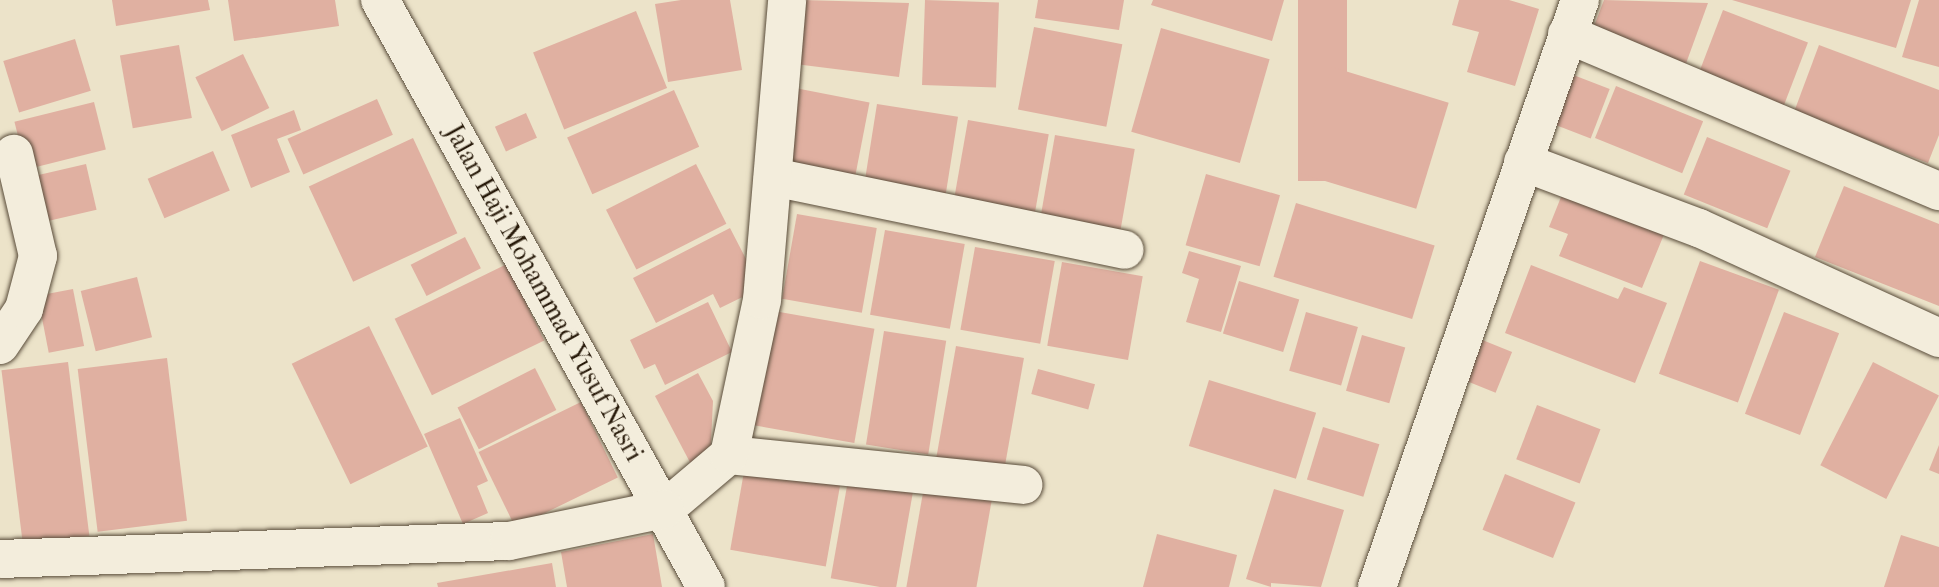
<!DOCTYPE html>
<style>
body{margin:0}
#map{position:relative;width:1939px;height:587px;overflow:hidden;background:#ece3c9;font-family:"IM FELL French Canon",serif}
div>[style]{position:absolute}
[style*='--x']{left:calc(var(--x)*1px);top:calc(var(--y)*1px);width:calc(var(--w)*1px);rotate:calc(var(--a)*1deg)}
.building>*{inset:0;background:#e0b0a1;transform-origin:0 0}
.roads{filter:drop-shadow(0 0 2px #594c3a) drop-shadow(0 0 2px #594c3a)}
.street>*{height:38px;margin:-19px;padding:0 19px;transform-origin:19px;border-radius:19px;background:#f3eddc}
.secondary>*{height:38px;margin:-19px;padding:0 19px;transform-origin:19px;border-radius:19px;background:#f3eddc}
span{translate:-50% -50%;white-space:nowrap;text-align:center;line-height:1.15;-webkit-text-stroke:5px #f3eddc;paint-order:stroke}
.street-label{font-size:26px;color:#281a0a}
</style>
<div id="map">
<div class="building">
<div style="clip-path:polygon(112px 0,208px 0,210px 10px,116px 26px)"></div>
<div style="clip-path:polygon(228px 0,335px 0,339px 26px,234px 41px)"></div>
<div style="clip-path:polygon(681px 0,730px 0,742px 70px,668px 82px,655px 4px)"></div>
<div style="clip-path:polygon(803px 0,909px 3px,899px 77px,795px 64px)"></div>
<div style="left:925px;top:0;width:74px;height:85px;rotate:2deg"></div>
<div style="clip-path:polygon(1038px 0,1124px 0,1119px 30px,1035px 18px)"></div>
<div style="clip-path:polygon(1153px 0,1284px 0,1272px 41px,1151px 5px)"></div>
<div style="left:1298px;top:0;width:49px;height:181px"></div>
<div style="clip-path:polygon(1459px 0,1509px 0,1539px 9px,1515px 86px,1467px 72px,1479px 32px,1452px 25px)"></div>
<div style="clip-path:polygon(1604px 0,1708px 3px,1684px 69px,1591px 34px)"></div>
<div style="clip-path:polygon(1732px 0,1911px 0,1896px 48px)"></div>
<div style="clip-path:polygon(1919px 0,1939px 0,1939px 67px,1902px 57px)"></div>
<div style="left:1723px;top:10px;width:91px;height:77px;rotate:21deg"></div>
<div style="left:636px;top:11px;width:83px;height:111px;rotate:68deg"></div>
<div style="left:1034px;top:27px;width:90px;height:84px;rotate:11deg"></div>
<div style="left:1161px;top:28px;width:113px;height:108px;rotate:16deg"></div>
<div style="left:75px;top:39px;width:54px;height:75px;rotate:73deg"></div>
<div style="left:179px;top:45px;width:74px;height:60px;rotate:80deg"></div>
<div style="clip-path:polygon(1819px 45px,1939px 90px,1939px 135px,1928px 163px,1794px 112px)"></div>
<div style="left:243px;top:54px;width:60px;height:53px;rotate:64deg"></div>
<div style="left:1332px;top:67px;width:122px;height:111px;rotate:17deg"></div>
<div style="left:1563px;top:71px;width:50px;height:53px;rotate:21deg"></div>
<div style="left:1616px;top:86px;width:94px;height:56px;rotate:22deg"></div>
<div style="left:790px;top:87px;width:81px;height:85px;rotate:11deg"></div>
<div style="left:674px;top:90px;width:62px;height:117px;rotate:66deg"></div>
<div style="left:377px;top:99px;width:39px;height:98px;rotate:66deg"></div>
<div style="left:94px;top:102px;width:49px;height:82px;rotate:76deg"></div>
<div style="left:877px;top:104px;width:82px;height:85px;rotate:9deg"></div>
<div style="clip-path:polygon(294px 110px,301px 130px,277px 139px,290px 172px,251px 188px,231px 135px)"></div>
<div style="left:526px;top:113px;width:27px;height:34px;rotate:66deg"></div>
<div style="left:968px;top:120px;width:82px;height:86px;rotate:10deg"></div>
<div style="left:1055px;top:135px;width:81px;height:85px;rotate:10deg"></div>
<div style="left:1707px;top:137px;width:90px;height:62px;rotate:22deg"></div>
<div style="left:413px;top:138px;width:105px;height:115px;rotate:65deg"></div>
<div style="left:213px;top:151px;width:43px;height:71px;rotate:67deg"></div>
<div style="left:86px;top:164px;width:47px;height:62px;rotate:77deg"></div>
<div style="left:696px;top:164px;width:67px;height:101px;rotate:63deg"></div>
<div style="left:1206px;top:174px;width:77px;height:74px;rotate:16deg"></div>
<div style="clip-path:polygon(1844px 186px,1939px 224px,1939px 306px,1815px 257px)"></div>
<div style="clip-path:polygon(1563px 192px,1665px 232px,1642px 288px,1559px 256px,1568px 234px,1549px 227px)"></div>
<div style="left:1296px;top:203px;width:145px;height:77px;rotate:17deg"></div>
<div style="left:797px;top:214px;width:81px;height:86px;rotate:10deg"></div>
<div style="clip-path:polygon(730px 228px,761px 288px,720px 308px,713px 294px,656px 323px,633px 278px)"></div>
<div style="left:885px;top:230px;width:81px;height:86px;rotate:10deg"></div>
<div style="left:465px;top:237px;width:35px;height:61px;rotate:63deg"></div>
<div style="left:975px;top:247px;width:81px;height:84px;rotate:10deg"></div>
<div style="clip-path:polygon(1189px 251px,1241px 266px,1221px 332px,1186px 322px,1199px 279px,1182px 273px)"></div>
<div style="left:1700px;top:261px;width:84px;height:120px;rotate:20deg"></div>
<div style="left:1062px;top:262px;width:82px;height:85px;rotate:10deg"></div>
<div style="left:507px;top:264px;width:85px;height:125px;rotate:64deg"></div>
<div style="clip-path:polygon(1531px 265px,1618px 299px,1624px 287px,1667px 303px,1635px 383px,1505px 333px)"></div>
<div style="left:137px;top:277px;width:62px;height:58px;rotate:76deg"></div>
<div style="left:1239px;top:281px;width:63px;height:55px;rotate:17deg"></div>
<div style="left:73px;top:289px;width:58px;height:36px;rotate:79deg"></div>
<div style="clip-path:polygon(708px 302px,732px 352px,665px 385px,655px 364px,644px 369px,630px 340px)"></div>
<div style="left:774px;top:311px;width:102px;height:116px;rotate:10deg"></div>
<div style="left:1306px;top:312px;width:54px;height:61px;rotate:16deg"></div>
<div style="left:1784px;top:312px;width:59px;height:109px;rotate:21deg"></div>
<div style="left:369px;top:326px;width:134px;height:86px;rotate:64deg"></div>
<div style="left:884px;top:331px;width:63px;height:115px;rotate:9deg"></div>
<div style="left:1362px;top:335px;width:45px;height:58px;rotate:16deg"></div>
<div style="left:1475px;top:337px;width:40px;height:44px;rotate:22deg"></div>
<div style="left:956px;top:346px;width:69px;height:114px;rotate:10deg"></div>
<div style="left:167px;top:358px;width:164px;height:90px;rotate:83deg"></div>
<div style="left:68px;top:362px;width:175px;height:67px;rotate:83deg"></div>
<div style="left:1873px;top:362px;width:74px;height:116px;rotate:27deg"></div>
<div style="left:535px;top:368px;width:47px;height:87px;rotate:63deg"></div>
<div style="left:1038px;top:369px;width:59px;height:26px;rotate:15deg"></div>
<div style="clip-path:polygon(698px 373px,713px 401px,710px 461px,694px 470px,655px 396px)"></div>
<div style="left:1209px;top:380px;width:112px;height:69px;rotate:17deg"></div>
<div style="left:581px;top:402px;width:84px;height:114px;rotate:64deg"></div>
<div style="left:1537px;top:405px;width:68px;height:58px;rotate:21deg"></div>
<div style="clip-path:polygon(460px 418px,488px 481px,477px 486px,488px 513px,463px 524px,424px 434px)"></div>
<div style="left:1323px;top:427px;width:59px;height:55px;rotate:17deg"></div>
<div style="clip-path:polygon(1939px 445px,1939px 474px,1929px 470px)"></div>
<div style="left:745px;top:466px;width:97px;height:85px;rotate:10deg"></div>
<div style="left:850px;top:469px;width:66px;height:111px;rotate:10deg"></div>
<div style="left:1505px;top:474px;width:76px;height:60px;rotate:22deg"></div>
<div style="left:924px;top:487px;width:69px;height:102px;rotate:10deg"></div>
<div style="clip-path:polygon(1274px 489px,1344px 510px,1321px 587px,1271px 583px,1271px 587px,1246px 579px)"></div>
<div style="clip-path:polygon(653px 534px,662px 587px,567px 587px,561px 552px)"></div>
<div style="clip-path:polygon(1157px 534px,1237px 555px,1229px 587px,1143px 587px)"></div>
<div style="clip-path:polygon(1901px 535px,1939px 547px,1939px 587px,1884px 587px)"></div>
<div style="clip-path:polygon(552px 563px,556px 587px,438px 587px,437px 583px)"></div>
</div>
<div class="roads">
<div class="street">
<div style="--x:1567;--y:34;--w:404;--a:22.9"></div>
<div style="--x:1523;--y:162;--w:188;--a:20.6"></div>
<div style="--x:1699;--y:228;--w:264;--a:24.6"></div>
<div style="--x:773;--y:177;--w:359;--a:11.7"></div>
<div style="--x:0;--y:345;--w:43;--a:-56.3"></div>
<div style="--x:24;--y:309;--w:55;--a:-75.2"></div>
<div style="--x:38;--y:256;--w:105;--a:-103.2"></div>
<div style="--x:729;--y:455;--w:296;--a:5.8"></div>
<div style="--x:665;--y:509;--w:84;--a:-40.2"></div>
<div style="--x:729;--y:455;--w:158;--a:-78"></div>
<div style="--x:762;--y:300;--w:301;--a:-85.2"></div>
</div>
<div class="secondary">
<div style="--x:380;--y:0;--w:671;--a:60.95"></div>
<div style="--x:0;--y:559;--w:509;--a:-2.03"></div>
<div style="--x:509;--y:541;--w:159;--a:-11.6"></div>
<div style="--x:1377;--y:587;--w:621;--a:-70.92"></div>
</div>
</div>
<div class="street-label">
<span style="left:544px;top:293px;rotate:61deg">Jalan Haji Mohammad Yusuf Nasri</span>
</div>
</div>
